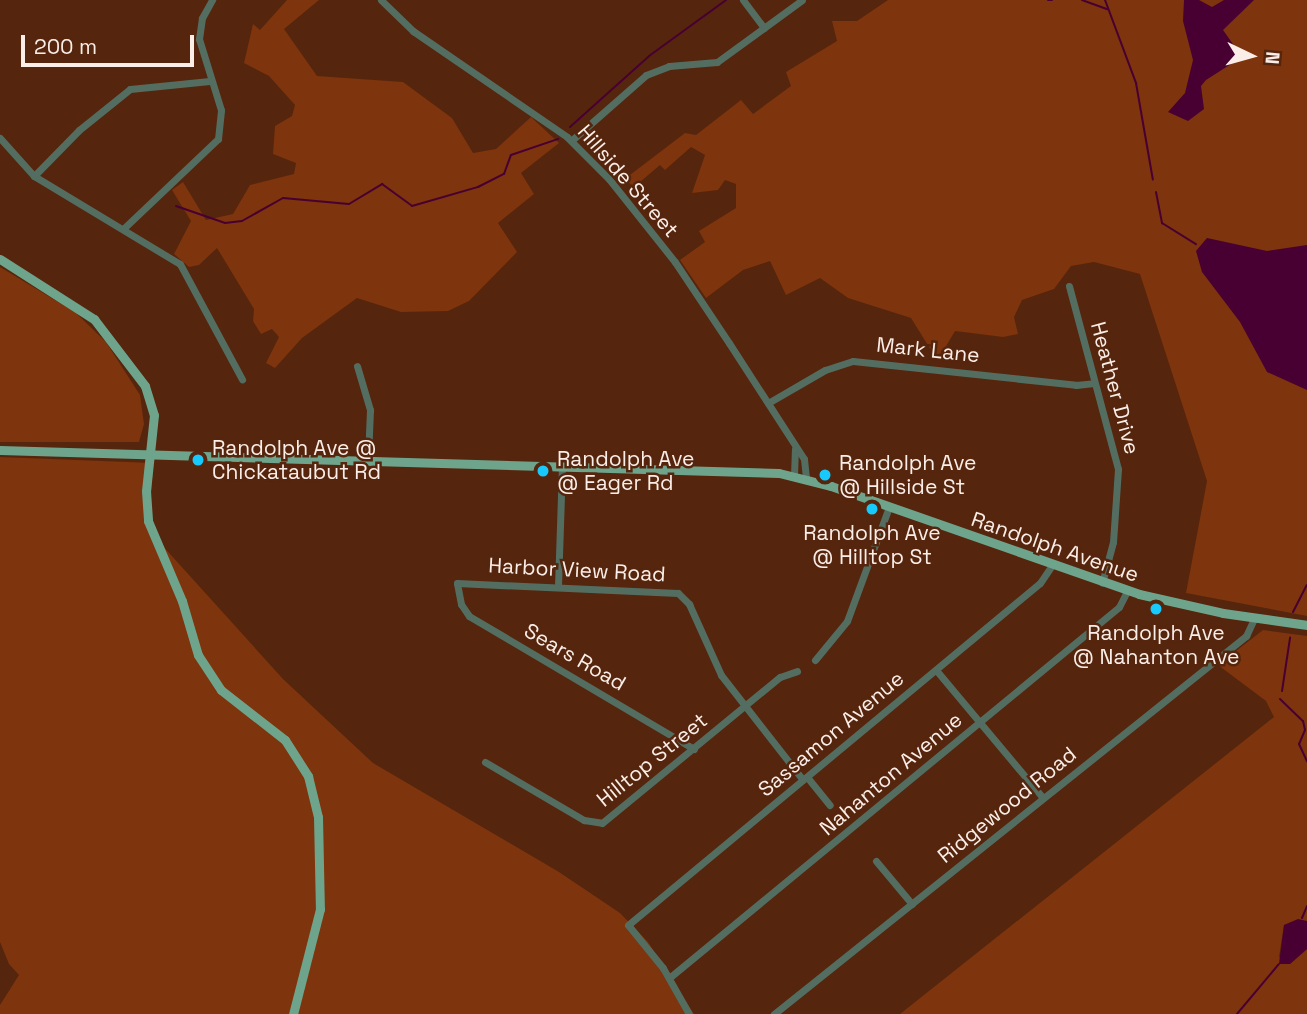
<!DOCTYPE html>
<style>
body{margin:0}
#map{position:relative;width:1307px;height:1014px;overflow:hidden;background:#55250d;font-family:"Space Grotesk",sans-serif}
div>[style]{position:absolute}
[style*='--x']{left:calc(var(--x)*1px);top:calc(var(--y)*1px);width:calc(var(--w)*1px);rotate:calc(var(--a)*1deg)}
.green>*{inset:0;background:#7e340c}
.water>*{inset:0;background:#480032}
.stream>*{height:2px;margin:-1px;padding:0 1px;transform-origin:1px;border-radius:1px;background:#480032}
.minor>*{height:7px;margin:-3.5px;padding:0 3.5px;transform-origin:3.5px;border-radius:3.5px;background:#546d61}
.major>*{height:9px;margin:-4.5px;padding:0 4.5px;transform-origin:4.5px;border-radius:4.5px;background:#6fa48c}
.dots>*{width:19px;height:19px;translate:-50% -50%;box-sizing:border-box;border:4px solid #55250d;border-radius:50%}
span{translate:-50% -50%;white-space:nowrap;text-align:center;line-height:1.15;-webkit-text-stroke:5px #55250d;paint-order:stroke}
.street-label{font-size:21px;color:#fbeee8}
.poi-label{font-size:21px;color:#fbeee8}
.left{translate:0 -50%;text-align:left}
.north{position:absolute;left:1216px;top:21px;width:70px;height:70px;-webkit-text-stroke:5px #55250d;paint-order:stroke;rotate:95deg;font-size:19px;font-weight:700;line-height:28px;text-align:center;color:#fbeee8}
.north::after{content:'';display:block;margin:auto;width:24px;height:32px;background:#fbeee8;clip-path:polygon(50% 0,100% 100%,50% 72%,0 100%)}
.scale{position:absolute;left:21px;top:35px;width:173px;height:32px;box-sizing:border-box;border:4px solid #fbeee8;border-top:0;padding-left:9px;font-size:21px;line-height:24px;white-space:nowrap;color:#fbeee8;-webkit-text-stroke:5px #55250d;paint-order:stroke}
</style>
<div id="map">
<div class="green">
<div style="clip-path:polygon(287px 0,319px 0,284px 29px,317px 76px,403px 82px,452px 118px,473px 153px,496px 149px,531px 117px,559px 143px,521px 173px,534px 194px,498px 223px,517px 252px,469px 301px,448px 311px,401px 312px,357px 298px,302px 338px,275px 368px,266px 363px,279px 337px,272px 329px,261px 334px,253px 321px,254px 309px,217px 248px,199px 265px,189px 267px,174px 254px,191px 221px,172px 190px,183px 182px,206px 220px,233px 214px,250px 185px,294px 174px,296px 163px,273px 154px,275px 126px,292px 116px,295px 105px,269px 76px,244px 63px,253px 24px,260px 30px)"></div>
<div style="clip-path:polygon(888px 0,1307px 0,1307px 616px,1186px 593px,1207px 481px,1140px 274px,1094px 262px,1071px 266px,1054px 289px,1022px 300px,1014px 317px,1018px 334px,1003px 337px,955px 331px,942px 353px,934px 355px,911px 318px,848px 298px,820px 278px,786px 295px,770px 261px,743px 270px,706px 298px,680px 260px,705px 242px,699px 231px,736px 208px,736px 184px,725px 180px,718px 190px,692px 193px,705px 155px,691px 147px,665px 170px,660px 165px,633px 188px,626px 178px,685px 133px,696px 135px,741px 100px,753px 114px,791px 86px,786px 72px,837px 41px,832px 21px,857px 21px)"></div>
<div style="clip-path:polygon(0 267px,75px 312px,106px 342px,140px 395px,144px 424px,139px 442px,0 442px)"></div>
<div style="clip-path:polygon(0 457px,153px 463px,150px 515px,161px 544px,283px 679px,373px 763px,559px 872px,620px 913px,648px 942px,694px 1014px,0 1014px,0 1005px,19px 975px,9px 964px,0 942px)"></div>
<div style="clip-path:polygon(1263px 630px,1307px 636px,1307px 921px,1284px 925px,1279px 957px,1290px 964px,1307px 949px,1307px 1014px,900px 1014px,1274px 717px,1266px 701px,1218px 665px)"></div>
</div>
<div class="water">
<div style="clip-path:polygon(1184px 0,1199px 0,1212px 7px,1224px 0,1254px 0,1223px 30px,1242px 57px,1206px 80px,1201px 86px,1204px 109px,1188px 121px,1168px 112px,1185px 93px,1193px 60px,1183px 21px)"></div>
<div style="clip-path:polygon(1207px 238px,1267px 251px,1307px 245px,1307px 390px,1267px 372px,1240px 322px,1202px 272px,1196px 251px)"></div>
<div style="clip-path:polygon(1298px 919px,1307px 921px,1307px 949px,1290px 964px,1279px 964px,1284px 925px)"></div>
</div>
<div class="stream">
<div style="--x:1048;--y:0;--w:4;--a:0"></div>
<div style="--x:1082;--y:0;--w:27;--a:20"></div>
<div style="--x:1105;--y:0;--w:89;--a:69.5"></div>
<div style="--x:1136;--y:83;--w:98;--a:80.1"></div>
<div style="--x:570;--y:127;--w:106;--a:-41.9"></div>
<div style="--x:649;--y:56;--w:95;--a:-36"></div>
<div style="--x:1156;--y:192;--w:32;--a:79"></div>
<div style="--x:1162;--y:223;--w:40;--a:32"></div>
<div style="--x:176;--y:206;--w:52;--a:19.1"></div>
<div style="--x:225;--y:223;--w:17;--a:-7"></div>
<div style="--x:242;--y:221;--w:47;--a:-29.3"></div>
<div style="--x:283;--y:198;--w:66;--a:5.2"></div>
<div style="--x:349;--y:204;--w:39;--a:-31"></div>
<div style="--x:382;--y:184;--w:37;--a:36"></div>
<div style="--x:412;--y:206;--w:69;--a:-16.1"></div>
<div style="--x:478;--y:187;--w:29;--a:-27"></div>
<div style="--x:504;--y:174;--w:20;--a:-70"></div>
<div style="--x:511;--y:155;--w:50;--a:-18.8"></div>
<div style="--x:1293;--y:612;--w:30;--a:-63"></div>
<div style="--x:1282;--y:691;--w:54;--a:-81.4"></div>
<div style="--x:1280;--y:699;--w:32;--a:44"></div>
<div style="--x:1303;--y:721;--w:9;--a:77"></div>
<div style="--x:1305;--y:730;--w:15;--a:113"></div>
<div style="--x:1299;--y:744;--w:19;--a:65"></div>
<div style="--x:1302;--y:918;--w:13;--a:-67"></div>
<div style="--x:1237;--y:1014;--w:65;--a:-50"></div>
</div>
<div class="minor">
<div style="--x:381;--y:0;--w:45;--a:44.1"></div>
<div style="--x:413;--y:31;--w:187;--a:34.5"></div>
<div style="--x:567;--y:137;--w:59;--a:45"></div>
<div style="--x:609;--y:179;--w:106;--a:51.5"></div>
<div style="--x:675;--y:262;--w:97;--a:56.3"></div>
<div style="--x:729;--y:343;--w:138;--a:57.1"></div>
<div style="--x:804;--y:459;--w:20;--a:84"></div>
<div style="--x:743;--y:0;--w:35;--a:53"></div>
<div style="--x:0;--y:138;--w:51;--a:48.2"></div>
<div style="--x:34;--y:176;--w:170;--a:31.1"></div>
<div style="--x:180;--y:264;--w:131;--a:61.7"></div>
<div style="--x:572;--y:140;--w:98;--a:-41.3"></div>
<div style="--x:646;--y:75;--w:25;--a:-21"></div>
<div style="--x:669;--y:66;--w:48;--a:-4.8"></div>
<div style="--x:717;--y:62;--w:105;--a:-36.1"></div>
<div style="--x:34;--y:176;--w:64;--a:-45.6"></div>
<div style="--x:79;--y:130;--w:65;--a:-38.8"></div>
<div style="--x:130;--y:89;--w:80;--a:-5.7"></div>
<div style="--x:123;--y:229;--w:131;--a:-43.5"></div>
<div style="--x:218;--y:139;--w:29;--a:-84"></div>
<div style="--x:221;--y:110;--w:74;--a:-107.2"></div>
<div style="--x:199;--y:39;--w:21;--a:-82"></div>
<div style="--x:202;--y:18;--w:21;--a:-61"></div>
<div style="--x:1069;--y:286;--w:189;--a:75"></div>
<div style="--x:1118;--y:469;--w:73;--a:93.9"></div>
<div style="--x:1113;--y:542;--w:42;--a:105"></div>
<div style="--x:357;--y:366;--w:46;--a:73.5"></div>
<div style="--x:370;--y:410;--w:48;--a:92.4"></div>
<div style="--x:768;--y:403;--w:66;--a:-30.1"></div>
<div style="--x:825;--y:370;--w:29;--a:-18"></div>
<div style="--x:853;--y:361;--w:224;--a:6.1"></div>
<div style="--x:1076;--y:385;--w:18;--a:-6"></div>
<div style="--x:794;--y:476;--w:27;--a:-88"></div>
<div style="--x:558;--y:586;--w:122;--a:-88.1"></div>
<div style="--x:815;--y:660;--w:50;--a:-50.6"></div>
<div style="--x:847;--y:621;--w:121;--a:-69.8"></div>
<div style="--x:936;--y:670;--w:167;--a:50.1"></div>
<div style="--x:694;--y:749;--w:261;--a:-149.4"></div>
<div style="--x:469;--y:616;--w:14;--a:-124"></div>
<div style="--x:461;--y:604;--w:21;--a:-101"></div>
<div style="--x:457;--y:583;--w:221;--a:2.6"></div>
<div style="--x:678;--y:593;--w:16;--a:45"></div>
<div style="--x:689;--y:604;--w:78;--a:65.7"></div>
<div style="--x:721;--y:675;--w:133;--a:52"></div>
<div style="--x:485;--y:762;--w:115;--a:30.4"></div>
<div style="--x:584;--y:820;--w:18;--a:9"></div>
<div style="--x:602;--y:823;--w:230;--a:-39.4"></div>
<div style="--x:780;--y:677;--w:18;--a:-19"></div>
<div style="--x:807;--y:777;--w:36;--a:51"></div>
<div style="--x:876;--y:861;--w:56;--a:50.1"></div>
<div style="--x:669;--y:978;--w:583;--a:-39.5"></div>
<div style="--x:1119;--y:607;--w:18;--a:-63"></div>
<div style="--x:689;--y:1014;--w:53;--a:-119.5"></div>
<div style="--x:663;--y:968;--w:55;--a:-129.1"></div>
<div style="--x:628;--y:925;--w:535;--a:-39.7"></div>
<div style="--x:1040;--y:583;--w:22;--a:-56"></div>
<div style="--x:774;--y:1014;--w:605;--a:-38.69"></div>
<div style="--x:1246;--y:636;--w:19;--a:-65"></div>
</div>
<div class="major">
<div style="--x:0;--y:259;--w:112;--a:32.6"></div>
<div style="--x:94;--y:319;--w:84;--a:52.7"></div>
<div style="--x:145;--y:386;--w:30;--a:73"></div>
<div style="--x:154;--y:415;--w:76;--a:96"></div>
<div style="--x:146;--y:491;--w:30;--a:86"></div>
<div style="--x:148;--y:521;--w:87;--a:67"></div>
<div style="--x:182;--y:601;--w:56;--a:73.5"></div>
<div style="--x:198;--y:655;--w:42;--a:56.7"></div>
<div style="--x:221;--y:690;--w:81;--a:38"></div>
<div style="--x:285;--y:740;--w:43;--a:57.4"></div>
<div style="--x:308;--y:776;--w:42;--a:76.3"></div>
<div style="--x:318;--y:817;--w:92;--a:88.8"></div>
<div style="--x:320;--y:909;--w:108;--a:104.4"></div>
<div style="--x:0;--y:450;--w:779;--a:1.69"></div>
<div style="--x:779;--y:473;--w:54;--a:14"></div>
<div style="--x:831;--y:486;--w:326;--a:19.3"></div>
<div style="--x:1139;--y:594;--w:86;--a:12.7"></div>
<div style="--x:1223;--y:613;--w:85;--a:8.1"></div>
</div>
<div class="dots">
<div style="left:198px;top:460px;background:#17cafb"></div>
<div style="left:543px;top:471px;background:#17cafb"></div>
<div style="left:825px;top:475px;background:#17cafb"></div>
<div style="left:872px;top:509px;background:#17cafb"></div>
<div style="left:1156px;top:609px;background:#17cafb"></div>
</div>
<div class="street-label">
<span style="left:628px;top:181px;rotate:49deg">Hillside Street</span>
<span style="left:928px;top:350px;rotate:6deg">Mark Lane</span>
<span style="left:1115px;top:388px;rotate:75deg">Heather Drive</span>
<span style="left:1055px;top:547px;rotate:19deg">Randolph Avenue</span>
<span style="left:577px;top:570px;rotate:3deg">Harbor View Road</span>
<span style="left:575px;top:657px;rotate:30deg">Sears Road</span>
<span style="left:831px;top:734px;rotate:-40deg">Sassamon Avenue</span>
<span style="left:652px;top:760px;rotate:-39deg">Hilltop Street</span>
<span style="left:891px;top:774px;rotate:-40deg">Nahanton Avenue</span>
<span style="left:1007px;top:805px;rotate:-39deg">Ridgewood Road</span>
</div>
<div class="poi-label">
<span class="left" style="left:212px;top:460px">Randolph Ave @<br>Chickataubut Rd</span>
<span class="left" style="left:557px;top:471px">Randolph Ave<br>@ Eager Rd</span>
<span class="left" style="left:839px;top:475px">Randolph Ave<br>@ Hillside St</span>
<span style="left:872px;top:545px">Randolph Ave<br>@ Hilltop St</span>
<span style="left:1156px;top:645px">Randolph Ave<br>@ Nahanton Ave</span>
</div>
<div class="north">N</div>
<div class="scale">200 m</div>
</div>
